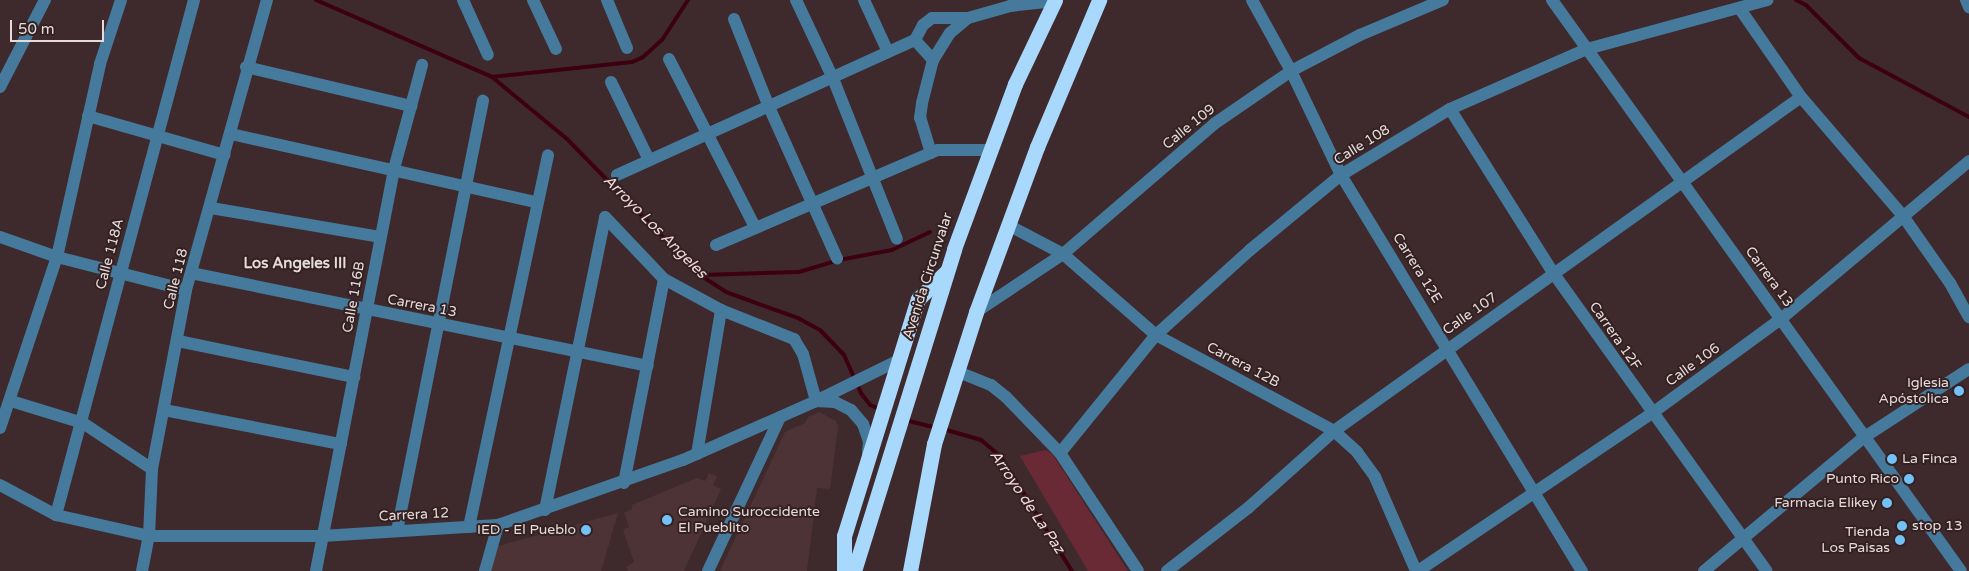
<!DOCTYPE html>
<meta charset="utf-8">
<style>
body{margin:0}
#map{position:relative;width:1969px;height:571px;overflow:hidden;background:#3e2a2c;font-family:"Varela Round",sans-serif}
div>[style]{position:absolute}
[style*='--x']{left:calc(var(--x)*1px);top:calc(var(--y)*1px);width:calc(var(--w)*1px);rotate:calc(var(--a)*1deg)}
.built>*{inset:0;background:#4e3336}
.green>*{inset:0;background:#6a2a35}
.stream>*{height:4px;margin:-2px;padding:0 2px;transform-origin:2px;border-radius:2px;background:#3d0010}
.minor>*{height:12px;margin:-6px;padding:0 6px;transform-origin:6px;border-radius:6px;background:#467a9d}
.highway>*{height:15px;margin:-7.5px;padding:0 7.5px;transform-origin:7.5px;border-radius:7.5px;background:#a8d8fb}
.dots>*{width:14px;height:14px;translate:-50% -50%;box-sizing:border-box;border:2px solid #332122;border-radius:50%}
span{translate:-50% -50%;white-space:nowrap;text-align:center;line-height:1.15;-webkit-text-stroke:4px #332122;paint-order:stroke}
.street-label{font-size:14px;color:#e7dadb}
.poi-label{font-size:14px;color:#e7dadb}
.right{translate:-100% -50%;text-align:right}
.left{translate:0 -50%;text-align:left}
.water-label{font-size:15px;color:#f2d8da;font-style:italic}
.neighbourhood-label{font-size:15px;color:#e7dadb;font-weight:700}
.scale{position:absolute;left:10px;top:20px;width:94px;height:22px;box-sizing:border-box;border:2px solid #e7dadb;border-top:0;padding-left:6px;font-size:15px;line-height:18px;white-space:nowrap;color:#e7dadb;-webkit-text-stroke:4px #332122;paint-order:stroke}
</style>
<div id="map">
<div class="built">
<div style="clip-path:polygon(819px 412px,836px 421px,838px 427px,830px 489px,817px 488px,807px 571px,720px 571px,785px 432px,805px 423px,808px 417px)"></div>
<div style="clip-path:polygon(709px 473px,717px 477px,713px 485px,721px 489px,684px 571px,628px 571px,626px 567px,634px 562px,623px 530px,629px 527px,624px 513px,632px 509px,632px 505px,697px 478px,705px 481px)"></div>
<div style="clip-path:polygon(618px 513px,601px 571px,491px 571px,498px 546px)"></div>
</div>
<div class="green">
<div style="clip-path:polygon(1046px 450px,1053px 455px,1128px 571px,1088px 571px,1020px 456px)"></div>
</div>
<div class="stream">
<div style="--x:316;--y:0;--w:192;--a:23.6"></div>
<div style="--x:492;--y:77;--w:97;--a:39.6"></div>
<div style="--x:567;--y:139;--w:190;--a:45.6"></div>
<div style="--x:700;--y:275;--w:31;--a:33"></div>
<div style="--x:726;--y:292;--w:77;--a:19.9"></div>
<div style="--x:798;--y:318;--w:26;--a:29"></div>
<div style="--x:821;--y:331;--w:33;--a:46"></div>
<div style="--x:844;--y:355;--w:42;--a:65.9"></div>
<div style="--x:861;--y:393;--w:15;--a:53"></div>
<div style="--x:870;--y:405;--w:11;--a:22"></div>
<div style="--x:1796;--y:0;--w:11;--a:27"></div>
<div style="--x:1806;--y:5;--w:75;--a:45"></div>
<div style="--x:1859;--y:58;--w:125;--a:28.2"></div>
<div style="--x:492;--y:77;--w:141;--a:-6.1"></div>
<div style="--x:632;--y:62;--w:12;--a:-24"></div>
<div style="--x:643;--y:57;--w:25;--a:-42"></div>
<div style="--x:662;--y:40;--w:48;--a:-57"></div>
<div style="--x:702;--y:275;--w:97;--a:-1.8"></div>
<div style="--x:799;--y:272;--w:42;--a:-16.7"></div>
<div style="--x:839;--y:260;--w:54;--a:-10.7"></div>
<div style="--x:892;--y:250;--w:42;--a:-25.3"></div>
<div style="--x:905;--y:420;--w:33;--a:14"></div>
<div style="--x:943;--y:429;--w:40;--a:16"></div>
<div style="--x:981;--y:440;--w:26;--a:40"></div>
<div style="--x:1001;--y:457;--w:134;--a:58.1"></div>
</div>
<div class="minor">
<div style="--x:463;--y:0;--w:60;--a:65.6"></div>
<div style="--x:533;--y:0;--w:54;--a:64.9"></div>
<div style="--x:607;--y:0;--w:52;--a:67.4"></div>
<div style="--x:796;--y:0;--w:84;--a:64.7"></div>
<div style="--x:832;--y:76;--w:175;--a:68.3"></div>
<div style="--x:864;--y:0;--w:57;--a:65.2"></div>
<div style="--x:1252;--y:0;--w:81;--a:61.2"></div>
<div style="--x:1291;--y:71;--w:115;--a:64.3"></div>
<div style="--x:1341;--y:175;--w:464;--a:58.7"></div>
<div style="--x:1552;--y:0;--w:702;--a:54.39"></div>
<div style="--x:1966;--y:0;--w:8;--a:67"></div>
<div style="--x:1740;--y:9;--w:107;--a:55.3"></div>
<div style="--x:1801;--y:97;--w:157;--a:49.4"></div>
<div style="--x:1903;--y:216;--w:82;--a:55"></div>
<div style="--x:1950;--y:283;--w:39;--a:61"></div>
<div style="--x:734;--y:19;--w:95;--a:68.3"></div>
<div style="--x:769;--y:107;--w:166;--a:65.8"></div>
<div style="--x:915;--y:40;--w:27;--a:48"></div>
<div style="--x:669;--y:59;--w:189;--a:62.9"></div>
<div style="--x:246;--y:67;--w:170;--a:13.3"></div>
<div style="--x:611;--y:82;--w:87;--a:64"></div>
<div style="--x:0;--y:87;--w:98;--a:-62.7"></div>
<div style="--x:1450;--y:109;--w:195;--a:57.8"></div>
<div style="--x:1554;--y:274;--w:365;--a:54.4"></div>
<div style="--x:88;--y:116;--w:142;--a:15.9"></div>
<div style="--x:231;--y:134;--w:312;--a:12.6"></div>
<div style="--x:931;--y:153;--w:37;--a:-107"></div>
<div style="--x:920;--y:118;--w:15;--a:-82"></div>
<div style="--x:922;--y:103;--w:44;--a:-75.7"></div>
<div style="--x:933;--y:60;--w:32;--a:-58"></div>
<div style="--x:950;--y:33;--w:23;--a:-40"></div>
<div style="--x:968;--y:18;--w:44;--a:-15.9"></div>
<div style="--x:1010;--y:6;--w:45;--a:-6.3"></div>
<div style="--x:617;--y:175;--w:327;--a:-24.4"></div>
<div style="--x:915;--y:40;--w:17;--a:-62"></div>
<div style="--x:923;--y:25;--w:11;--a:-38"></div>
<div style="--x:932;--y:18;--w:36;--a:0"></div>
<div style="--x:211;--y:208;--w:171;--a:9.7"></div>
<div style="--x:605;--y:217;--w:86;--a:46.4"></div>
<div style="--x:664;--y:279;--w:65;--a:28.5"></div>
<div style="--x:721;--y:310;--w:79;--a:21.7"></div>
<div style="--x:794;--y:339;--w:17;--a:59"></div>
<div style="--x:803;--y:354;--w:49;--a:74.5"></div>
<div style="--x:1008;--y:225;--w:62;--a:27.8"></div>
<div style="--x:1063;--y:254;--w:123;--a:41.1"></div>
<div style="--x:1156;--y:335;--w:202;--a:28.3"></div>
<div style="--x:1334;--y:431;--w:31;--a:42"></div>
<div style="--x:1357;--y:452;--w:31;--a:54"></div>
<div style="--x:1375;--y:477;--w:103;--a:66.4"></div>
<div style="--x:0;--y:237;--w:60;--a:19.3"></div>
<div style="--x:57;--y:257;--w:133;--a:14.3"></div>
<div style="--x:716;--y:245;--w:241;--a:-23.2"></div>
<div style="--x:938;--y:150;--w:51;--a:0"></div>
<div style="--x:191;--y:273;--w:466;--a:11.5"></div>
<div style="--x:976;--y:312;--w:105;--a:-33.7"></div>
<div style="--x:1063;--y:254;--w:199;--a:-40.7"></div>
<div style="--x:1214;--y:124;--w:93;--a:-34.5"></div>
<div style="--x:1291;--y:71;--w:78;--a:-27.6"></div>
<div style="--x:1360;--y:35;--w:90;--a:-22.9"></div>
<div style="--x:178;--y:341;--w:180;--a:11.6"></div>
<div style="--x:956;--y:371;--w:38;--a:22"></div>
<div style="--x:991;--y:385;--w:19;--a:39"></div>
<div style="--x:1006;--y:397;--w:78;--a:46"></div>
<div style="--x:1060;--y:453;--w:141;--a:56.5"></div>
<div style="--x:11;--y:401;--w:75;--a:17"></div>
<div style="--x:83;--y:423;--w:83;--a:33.7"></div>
<div style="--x:816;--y:401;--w:19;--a:3"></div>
<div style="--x:835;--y:402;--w:18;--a:27"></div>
<div style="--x:851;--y:410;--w:18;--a:49"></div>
<div style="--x:863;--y:424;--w:18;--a:71"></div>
<div style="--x:869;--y:441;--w:12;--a:95"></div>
<div style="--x:164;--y:410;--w:180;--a:10.9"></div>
<div style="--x:0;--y:428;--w:180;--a:-71.6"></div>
<div style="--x:57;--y:257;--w:198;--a:-77.4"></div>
<div style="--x:100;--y:64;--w:67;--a:-71.8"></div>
<div style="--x:1060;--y:453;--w:152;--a:-50.9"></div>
<div style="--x:1156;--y:335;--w:127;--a:-42.1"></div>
<div style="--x:1250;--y:250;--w:118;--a:-39.5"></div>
<div style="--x:1341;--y:175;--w:127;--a:-31.2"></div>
<div style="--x:1450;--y:109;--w:150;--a:-23.7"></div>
<div style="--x:1587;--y:49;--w:187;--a:-15.2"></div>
<div style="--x:697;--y:454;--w:146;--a:-80.5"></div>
<div style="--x:624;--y:483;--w:208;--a:-78.9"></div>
<div style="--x:0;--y:485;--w:64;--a:28.2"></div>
<div style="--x:56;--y:515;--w:95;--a:12.7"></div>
<div style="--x:149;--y:536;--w:173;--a:0"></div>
<div style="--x:322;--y:536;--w:176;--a:-3.6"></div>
<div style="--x:498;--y:525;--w:196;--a:-19.4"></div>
<div style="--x:683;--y:460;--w:145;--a:-23.9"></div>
<div style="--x:816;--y:401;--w:93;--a:-26.3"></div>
<div style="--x:545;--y:510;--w:299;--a:-78.4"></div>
<div style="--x:56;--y:515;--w:533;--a:-75"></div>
<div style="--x:469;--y:527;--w:380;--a:-78"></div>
<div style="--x:397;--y:531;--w:439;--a:-78.7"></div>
<div style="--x:142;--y:571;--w:36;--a:-79"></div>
<div style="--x:149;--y:536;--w:67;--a:-87.4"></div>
<div style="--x:152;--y:469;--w:182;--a:-79.2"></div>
<div style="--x:186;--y:290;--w:301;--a:-74.4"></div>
<div style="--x:316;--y:571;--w:409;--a:-79"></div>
<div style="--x:394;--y:169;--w:108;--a:-74.9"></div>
<div style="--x:485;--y:571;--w:48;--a:-74.2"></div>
<div style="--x:708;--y:571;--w:170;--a:-64.9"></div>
<div style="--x:1167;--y:571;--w:103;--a:-37.9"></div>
<div style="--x:1248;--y:508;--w:115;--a:-41.8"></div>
<div style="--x:1334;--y:431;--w:574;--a:-35.57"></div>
<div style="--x:1418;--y:571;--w:281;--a:-34"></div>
<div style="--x:1651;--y:414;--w:161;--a:-36.2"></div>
<div style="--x:1781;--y:319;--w:246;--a:-40"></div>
<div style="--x:1704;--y:571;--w:207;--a:-39.9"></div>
<div style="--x:1863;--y:438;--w:126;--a:-33.1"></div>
</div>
<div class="highway">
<div style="--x:844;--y:571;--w:35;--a:-90"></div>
<div style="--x:844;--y:536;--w:248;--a:-72.7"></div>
<div style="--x:918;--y:299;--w:39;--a:-44"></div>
<div style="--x:854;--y:571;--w:337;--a:-72.7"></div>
<div style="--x:954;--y:249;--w:176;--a:-69.7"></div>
<div style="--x:1015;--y:84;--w:93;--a:-64.5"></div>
<div style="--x:910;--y:571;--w:129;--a:-79.3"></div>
<div style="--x:934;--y:444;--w:139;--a:-72.3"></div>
<div style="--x:976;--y:312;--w:176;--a:-69.7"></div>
<div style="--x:1037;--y:147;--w:160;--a:-67.1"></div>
</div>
<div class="dots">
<div style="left:1959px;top:391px;background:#73c1f6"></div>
<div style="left:1892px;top:459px;background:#73c1f6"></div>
<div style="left:1909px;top:479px;background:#73c1f6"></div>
<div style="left:1887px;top:503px;background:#73c1f6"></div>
<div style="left:667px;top:520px;background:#73c1f6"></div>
<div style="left:1902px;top:526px;background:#73c1f6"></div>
<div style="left:586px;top:530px;background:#73c1f6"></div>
<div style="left:1900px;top:540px;background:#73c1f6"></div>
</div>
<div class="street-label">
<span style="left:1189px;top:127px;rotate:-39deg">Calle 109</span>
<span style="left:1362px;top:145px;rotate:-32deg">Calle 108</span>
<span style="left:110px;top:254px;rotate:-75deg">Calle 118A</span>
<span style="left:1417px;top:268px;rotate:58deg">Carrera 12E</span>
<span style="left:928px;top:276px;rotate:-72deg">Avenida Circunvalar</span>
<span style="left:1769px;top:277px;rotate:54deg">Carrera 13</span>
<span style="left:176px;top:279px;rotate:-76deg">Calle 118</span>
<span style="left:354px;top:297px;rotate:-80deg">Calle 116B</span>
<span style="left:422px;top:306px;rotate:11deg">Carrera 13</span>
<span style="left:1470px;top:314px;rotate:-35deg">Calle 107</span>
<span style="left:1615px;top:336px;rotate:55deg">Carrera 12F</span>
<span style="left:1243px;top:365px;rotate:28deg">Carrera 12B</span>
<span style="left:1693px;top:365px;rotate:-36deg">Calle 106</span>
<span style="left:414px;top:515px;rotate:-3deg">Carrera 12</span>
</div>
<div class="poi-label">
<span class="right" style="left:1949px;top:391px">Iglesia<br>Apóstolica</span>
<span class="left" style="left:1902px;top:459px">La Finca</span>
<span class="right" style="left:1899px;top:479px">Punto Rico</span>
<span class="right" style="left:1877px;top:503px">Farmacia Elikey</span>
<span class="left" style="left:678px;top:520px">Camino Suroccidente<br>El Pueblito</span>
<span class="left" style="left:1912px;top:526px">stop 13</span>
<span class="right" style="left:576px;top:530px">IED - El Pueblo</span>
<span class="right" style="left:1890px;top:540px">Tienda<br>Los Paisas</span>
</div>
<div class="water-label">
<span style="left:655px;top:227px;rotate:45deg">Arroyo Los Angeles</span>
<span style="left:1027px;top:502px;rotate:56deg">Arroyo de La Paz</span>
</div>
<div class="neighbourhood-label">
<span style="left:295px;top:264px">Los Angeles III</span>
</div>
<div class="scale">50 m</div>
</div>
